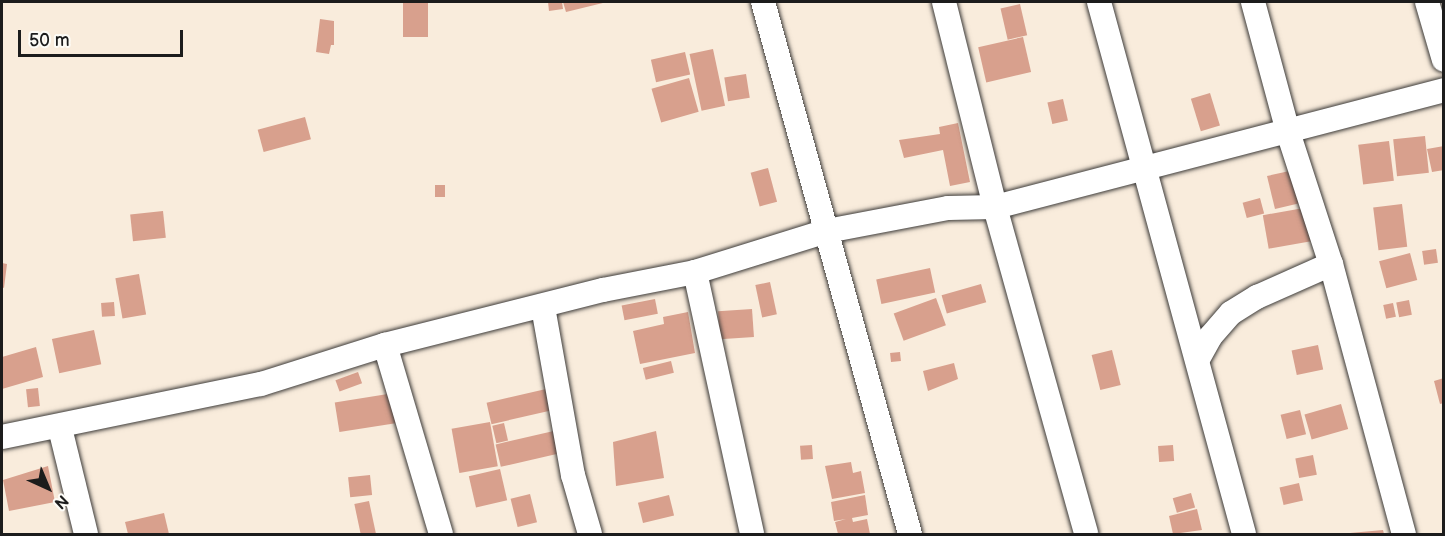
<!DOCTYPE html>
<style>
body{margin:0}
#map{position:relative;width:1445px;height:536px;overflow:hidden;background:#f9ecdc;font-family:"Balsamiq Sans",sans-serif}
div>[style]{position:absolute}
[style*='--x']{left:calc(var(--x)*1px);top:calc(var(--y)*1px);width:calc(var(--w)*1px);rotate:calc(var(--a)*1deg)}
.building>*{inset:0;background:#d8a08d;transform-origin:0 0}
.roads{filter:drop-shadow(0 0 2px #3d3b39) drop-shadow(0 0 2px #3d3b39)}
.street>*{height:24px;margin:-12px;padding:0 12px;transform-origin:12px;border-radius:12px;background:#fff}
span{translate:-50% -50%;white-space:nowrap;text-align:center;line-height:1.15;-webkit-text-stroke:4.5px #fdfcf7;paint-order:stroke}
.frame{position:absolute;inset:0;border:3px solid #1c1c1c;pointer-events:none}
.north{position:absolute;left:18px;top:458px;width:60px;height:60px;-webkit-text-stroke:4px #fdfcf7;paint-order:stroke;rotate:136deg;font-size:16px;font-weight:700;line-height:24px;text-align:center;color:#1c1c1c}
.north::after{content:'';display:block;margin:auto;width:21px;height:27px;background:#1c1c1c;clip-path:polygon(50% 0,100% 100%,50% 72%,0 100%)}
.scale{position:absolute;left:18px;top:30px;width:165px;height:27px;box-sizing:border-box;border:3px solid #1c1c1c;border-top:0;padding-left:8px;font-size:18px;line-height:21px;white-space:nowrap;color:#1c1c1c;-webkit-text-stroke:4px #fdfcf7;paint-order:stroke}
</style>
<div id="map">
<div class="building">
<div style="left:403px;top:2px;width:25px;height:35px"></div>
<div style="clip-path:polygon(548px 2px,562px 2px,563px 9px,549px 11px)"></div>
<div style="clip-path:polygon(563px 2px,607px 2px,566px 12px)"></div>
<div style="left:1020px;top:4px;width:32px;height:20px;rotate:77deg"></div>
<div style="clip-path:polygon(320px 19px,334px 21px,334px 45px,331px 45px,329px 54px,316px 52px)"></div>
<div style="left:1023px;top:37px;width:36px;height:46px;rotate:77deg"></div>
<div style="left:713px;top:49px;width:58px;height:24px;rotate:78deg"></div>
<div style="left:685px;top:52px;width:23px;height:35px;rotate:77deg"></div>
<div style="left:746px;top:74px;width:24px;height:22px;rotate:81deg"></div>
<div style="left:689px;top:78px;width:35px;height:39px;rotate:74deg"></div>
<div style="left:1210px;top:93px;width:34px;height:20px;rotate:73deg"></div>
<div style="left:1063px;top:99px;width:22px;height:16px;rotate:77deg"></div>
<div style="left:305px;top:117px;width:23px;height:49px;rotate:75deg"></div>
<div style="clip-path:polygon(958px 123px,970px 182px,950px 186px,943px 150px,904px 158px,899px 140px,940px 134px,939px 127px)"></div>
<div style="left:1425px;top:136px;width:37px;height:32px;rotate:84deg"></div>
<div style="left:1389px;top:141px;width:40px;height:31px;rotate:83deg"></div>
<div style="clip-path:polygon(1444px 146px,1444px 170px,1432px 172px,1427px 149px)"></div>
<div style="left:768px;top:168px;width:35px;height:18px;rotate:75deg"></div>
<div style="clip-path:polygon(1294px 170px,1309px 201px,1275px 209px,1267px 176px)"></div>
<div style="left:435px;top:185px;width:10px;height:12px"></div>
<div style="left:1260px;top:198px;width:16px;height:18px;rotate:75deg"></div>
<div style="left:1402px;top:204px;width:43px;height:29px;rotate:83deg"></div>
<div style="left:1315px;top:206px;width:34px;height:53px;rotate:80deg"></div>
<div style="left:163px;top:211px;width:27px;height:33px;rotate:84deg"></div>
<div style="left:1436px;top:249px;width:14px;height:14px;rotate:82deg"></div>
<div style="left:1410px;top:253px;width:28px;height:32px;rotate:75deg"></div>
<div style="clip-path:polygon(2px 263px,7px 264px,4px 288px,2px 287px)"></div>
<div style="left:930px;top:268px;width:25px;height:55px;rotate:78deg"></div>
<div style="left:139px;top:274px;width:41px;height:24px;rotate:80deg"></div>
<div style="left:770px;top:282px;width:33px;height:15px;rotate:78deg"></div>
<div style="left:981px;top:284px;width:19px;height:41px;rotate:74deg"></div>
<div style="left:936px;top:298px;width:29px;height:45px;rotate:70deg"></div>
<div style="left:655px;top:299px;width:15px;height:34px;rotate:79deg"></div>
<div style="left:1409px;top:300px;width:15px;height:13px;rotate:79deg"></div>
<div style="left:114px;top:302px;width:14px;height:13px;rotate:86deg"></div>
<div style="left:1393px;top:303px;width:14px;height:10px;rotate:78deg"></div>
<div style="left:752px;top:309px;width:28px;height:34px;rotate:86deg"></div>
<div style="clip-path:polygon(688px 312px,695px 353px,640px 364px,633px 331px,664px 324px,663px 317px)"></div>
<div style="left:94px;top:330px;width:35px;height:43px;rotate:78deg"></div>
<div style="left:1318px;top:345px;width:25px;height:27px;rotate:78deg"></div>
<div style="clip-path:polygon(36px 347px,43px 377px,2px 389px,2px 357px)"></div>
<div style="left:1112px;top:350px;width:36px;height:21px;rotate:76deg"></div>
<div style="left:900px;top:352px;width:9px;height:10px;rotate:84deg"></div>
<div style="left:671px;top:361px;width:12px;height:29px;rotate:76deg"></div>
<div style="clip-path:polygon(954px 363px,958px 379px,928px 391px,923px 371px)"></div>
<div style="left:358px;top:372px;width:12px;height:24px;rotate:70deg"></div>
<div style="clip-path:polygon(1444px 378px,1444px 403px,1440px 404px,1434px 381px)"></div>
<div style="left:38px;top:388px;width:18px;height:12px;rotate:84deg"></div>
<div style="left:546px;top:389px;width:22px;height:61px;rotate:77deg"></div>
<div style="left:394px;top:393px;width:30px;height:60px;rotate:81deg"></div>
<div style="left:1341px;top:404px;width:26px;height:38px;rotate:74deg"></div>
<div style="left:1300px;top:410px;width:25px;height:20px;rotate:76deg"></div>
<div style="left:490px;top:422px;width:45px;height:39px;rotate:80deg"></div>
<div style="left:504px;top:423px;width:18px;height:12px;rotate:77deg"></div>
<div style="left:558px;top:430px;width:23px;height:64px;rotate:77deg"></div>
<div style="clip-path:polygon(656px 431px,664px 478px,616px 486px,613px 442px)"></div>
<div style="left:812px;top:445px;width:14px;height:12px;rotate:86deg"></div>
<div style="left:1173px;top:445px;width:16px;height:15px;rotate:86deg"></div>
<div style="left:1313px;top:455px;width:20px;height:18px;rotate:79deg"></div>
<div style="clip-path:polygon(851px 462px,853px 473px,861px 471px,865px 493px,832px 499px,825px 466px)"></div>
<div style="clip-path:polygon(48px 466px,55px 502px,9px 511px,3px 480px)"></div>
<div style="left:500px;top:469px;width:32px;height:32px;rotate:77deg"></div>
<div style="left:370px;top:475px;width:20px;height:22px;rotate:84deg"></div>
<div style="left:1299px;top:483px;width:18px;height:20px;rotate:77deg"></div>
<div style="left:1191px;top:493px;width:15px;height:19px;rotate:74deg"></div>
<div style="left:530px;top:494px;width:29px;height:20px;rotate:76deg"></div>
<div style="left:669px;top:495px;width:21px;height:32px;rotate:76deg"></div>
<div style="clip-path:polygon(865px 495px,868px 515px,852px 518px,853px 522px,867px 519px,870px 534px,838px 534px,835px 522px,846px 519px,834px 521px,831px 502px)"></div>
<div style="left:369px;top:501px;width:34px;height:15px;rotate:78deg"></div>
<div style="clip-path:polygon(1197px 509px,1202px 530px,1173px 534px,1169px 516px)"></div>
<div style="clip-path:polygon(164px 513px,169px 534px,128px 534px,125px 522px)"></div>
<div style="clip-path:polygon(1383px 530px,1384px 534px,1350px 534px,1350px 533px)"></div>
</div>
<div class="roads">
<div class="street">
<div style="--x:763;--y:2;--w:552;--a:74.55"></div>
<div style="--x:944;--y:2;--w:211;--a:76"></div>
<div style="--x:995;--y:207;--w:339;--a:74.4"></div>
<div style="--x:1099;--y:2;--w:551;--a:74.75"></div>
<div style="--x:1253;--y:2;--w:135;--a:74.9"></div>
<div style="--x:1288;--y:132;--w:139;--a:72"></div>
<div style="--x:1331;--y:264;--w:280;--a:74.9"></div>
<div style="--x:1427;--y:2;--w:60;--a:73.7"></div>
<div style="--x:695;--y:272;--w:268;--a:77.7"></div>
<div style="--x:543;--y:307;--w:171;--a:79.9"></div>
<div style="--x:573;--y:475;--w:61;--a:73.9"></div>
<div style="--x:385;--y:345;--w:197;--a:73.5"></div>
<div style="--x:1198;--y:359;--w:25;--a:-61"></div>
<div style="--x:1210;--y:337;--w:32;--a:-49"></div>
<div style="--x:1231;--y:313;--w:31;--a:-32"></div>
<div style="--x:1257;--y:297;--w:81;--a:-24"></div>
<div style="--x:60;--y:428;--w:109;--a:76.2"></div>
<div style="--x:2;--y:437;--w:264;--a:-11.6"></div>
<div style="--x:261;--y:384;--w:130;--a:-17.5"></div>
<div style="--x:385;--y:345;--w:225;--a:-14.2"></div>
<div style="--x:603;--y:290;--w:94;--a:-11.1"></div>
<div style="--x:695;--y:272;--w:138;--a:-17.3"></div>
<div style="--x:827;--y:231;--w:123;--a:-10.8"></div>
<div style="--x:948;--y:208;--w:47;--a:-1.2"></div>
<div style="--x:995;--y:207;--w:464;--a:-14.6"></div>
</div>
</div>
<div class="frame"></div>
<div class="north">N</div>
<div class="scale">50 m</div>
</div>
